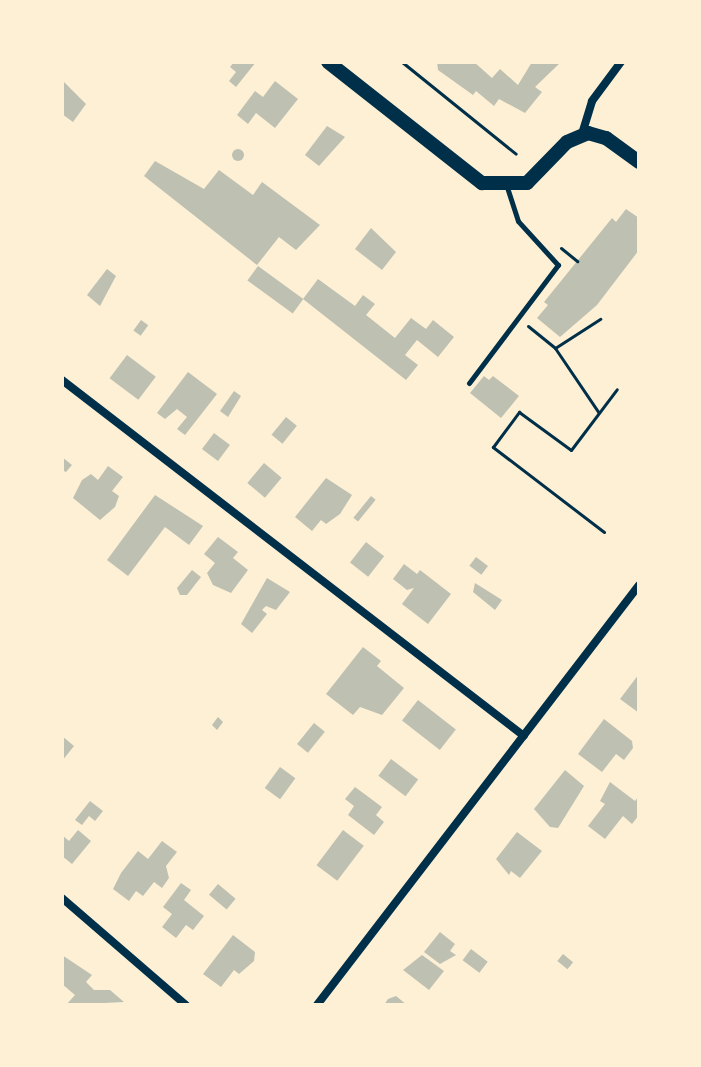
<!DOCTYPE html>
<style>
body{margin:0}
#map{position:relative;width:701px;height:1067px;overflow:hidden;background:#fdf0d5;font-family:"IBM Plex Sans",sans-serif}
div>[style]{position:absolute}
[style*='--x']{left:calc(var(--x)*1px);top:calc(var(--y)*1px);width:calc(var(--w)*1px);rotate:calc(var(--a)*1deg)}
.building>*{inset:0;background:#bec0b2;transform-origin:0 0}
.round{border-radius:50%}
.path>*{height:3px;margin:-1.5px;padding:0 1.5px;transform-origin:1.5px;border-radius:1.5px;background:#003049}
.service>*{height:5px;margin:-2.5px;padding:0 2.5px;transform-origin:2.5px;border-radius:2.5px;background:#003049}
.minor>*{height:8px;margin:-4px;padding:0 4px;transform-origin:4px;border-radius:4px;background:#003049}
.tertiary>*{height:14px;margin:-7px;padding:0 7px;transform-origin:7px;border-radius:7px;background:#003049}
span{translate:-50% -50%;white-space:nowrap;text-align:center;line-height:1.15;-webkit-text-stroke:8px #fdf0d5;paint-order:stroke}
.frame{position:absolute;inset:0;border:64px solid #fdf0d5;pointer-events:none}
</style>
<div id="map">
<div class="building">
<div style="clip-path:polygon(234px 62px,256px 62px,236px 87px,229px 81px,236px 72px,230px 67px)"></div>
<div style="clip-path:polygon(437px 62px,474px 62px,492px 78px,500px 69px,518px 85px,532px 62px,561px 62px,535px 87px,542px 92px,525px 113px,499px 99px,494px 106px,476px 91px,473px 95px,438px 70px)"></div>
<div style="clip-path:polygon(62px 80px,86px 104px,73px 122px,62px 114px)"></div>
<div style="clip-path:polygon(275px 81px,298px 99px,275px 128px,256px 113px,248px 124px,237px 115px,255px 91px,263px 97px)"></div>
<div style="clip-path:polygon(327px 126px,345px 137px,319px 166px,305px 155px)"></div>
<div class="round" style="left:232px;top:149px;width:12px;height:12px"></div>
<div style="clip-path:polygon(155px 161px,204px 189px,219px 170px,253px 195px,262px 182px,320px 225px,296px 250px,279px 237px,257px 265px,144px 176px)"></div>
<div style="clip-path:polygon(626px 209px,639px 218px,639px 250px,597px 305px,560px 337px,537px 318px,548px 305px,544px 302px,612px 218px,616px 222px)"></div>
<div style="clip-path:polygon(371px 228px,396px 252px,382px 270px,355px 249px)"></div>
<div style="left:258px;top:266px;width:56px;height:18px;rotate:36deg"></div>
<div style="clip-path:polygon(107px 269px,116px 276px,100px 306px,87px 295px)"></div>
<div style="clip-path:polygon(318px 279px,355px 306px,363px 295px,375px 304px,366px 315px,395px 338px,411px 318px,426px 329px,433px 320px,454px 337px,438px 357px,417px 340px,405px 355px,418px 365px,406px 380px,303px 299px)"></div>
<div style="left:141px;top:320px;width:9px;height:13px;rotate:36deg"></div>
<div style="left:127px;top:355px;width:36px;height:29px;rotate:37deg"></div>
<div style="clip-path:polygon(188px 372px,217px 394px,185px 435px,177px 429px,187px 417px,177px 409px,165px 419px,157px 413px)"></div>
<div style="clip-path:polygon(484px 376px,489px 380px,493px 376px,519px 396px,501px 418px,470px 393px)"></div>
<div style="clip-path:polygon(234px 391px,241px 396px,228px 417px,220px 411px)"></div>
<div style="left:286px;top:417px;width:14px;height:23px;rotate:39deg"></div>
<div style="left:214px;top:433px;width:20px;height:20px;rotate:37deg"></div>
<div style="clip-path:polygon(62px 457px,72px 465px,66px 472px,62px 470px)"></div>
<div style="left:264px;top:463px;width:23px;height:26px;rotate:40deg"></div>
<div style="clip-path:polygon(108px 466px,123px 477px,112px 491px,119px 496px,115px 507px,100px 520px,73px 498px,82px 480px,91px 474px,98px 480px)"></div>
<div style="clip-path:polygon(326px 478px,352px 495px,340px 514px,326px 524px,321px 520px,312px 531px,295px 517px)"></div>
<div style="clip-path:polygon(155px 495px,203px 526px,189px 545px,165px 527px,128px 576px,107px 560px)"></div>
<div style="left:371px;top:496px;width:6px;height:28px;rotate:39deg"></div>
<div style="clip-path:polygon(218px 537px,238px 552px,233px 558px,248px 570px,231px 593px,213px 585px,207px 573px,215px 563px,204px 554px)"></div>
<div style="left:366px;top:542px;width:23px;height:26px;rotate:38deg"></div>
<div style="left:476px;top:557px;width:15px;height:11px;rotate:37deg"></div>
<div style="clip-path:polygon(404px 564px,417px 574px,420px 570px,451px 594px,428px 624px,402px 604px,414px 588px,407px 590px,393px 579px)"></div>
<div style="clip-path:polygon(192px 570px,201px 577px,187px 595px,180px 595px,177px 588px)"></div>
<div style="clip-path:polygon(267px 578px,290px 592px,276px 610px,266px 606px,262px 610px,267px 614px,252px 633px,241px 624px)"></div>
<div style="clip-path:polygon(475px 583px,502px 600px,495px 610px,473px 592px)"></div>
<div style="clip-path:polygon(363px 647px,381px 661px,377px 666px,404px 688px,382px 715px,360px 707px,353px 715px,326px 694px)"></div>
<div style="clip-path:polygon(639px 674px,639px 713px,620px 699px)"></div>
<div style="left:418px;top:700px;width:48px;height:26px;rotate:38deg"></div>
<div style="clip-path:polygon(218px 717px,223px 722px,217px 730px,212px 725px)"></div>
<div style="clip-path:polygon(604px 719px,632px 741px,633px 748px,624px 760px,616px 754px,602px 772px,578px 754px)"></div>
<div style="left:314px;top:723px;width:14px;height:27px;rotate:39deg"></div>
<div style="clip-path:polygon(62px 736px,74px 746px,62px 761px)"></div>
<div style="left:391px;top:759px;width:34px;height:21px;rotate:37deg"></div>
<div style="left:280px;top:767px;width:19px;height:26px;rotate:36deg"></div>
<div style="clip-path:polygon(565px 770px,584px 786px,558px 828px,550px 827px,534px 809px)"></div>
<div style="clip-path:polygon(610px 782px,635px 801px,639px 796px,639px 815px,632px 824px,623px 816px,605px 839px,588px 826px,605px 804px,600px 801px)"></div>
<div style="clip-path:polygon(355px 787px,382px 807px,376px 815px,384px 822px,374px 835px,348px 815px,354px 806px,345px 799px)"></div>
<div style="clip-path:polygon(90px 801px,103px 811px,95px 821px,89px 816px,82px 825px,75px 820px)"></div>
<div style="clip-path:polygon(78px 830px,91px 841px,72px 864px,62px 856px,62px 835px,69px 841px)"></div>
<div style="left:343px;top:830px;width:26px;height:44px;rotate:37deg"></div>
<div style="clip-path:polygon(517px 832px,542px 851px,520px 878px,511px 871px,509px 875px,496px 859px)"></div>
<div style="clip-path:polygon(162px 841px,177px 852px,166px 866px,169px 878px,162px 888px,154px 882px,143px 896px,136px 891px,129px 901px,113px 889px,121px 873px,138px 851px,148px 859px)"></div>
<div style="clip-path:polygon(181px 883px,191px 890px,184px 900px,204px 916px,193px 930px,186px 925px,176px 938px,162px 927px,172px 914px,163px 907px)"></div>
<div style="left:218px;top:884px;width:23px;height:14px;rotate:40deg"></div>
<div style="clip-path:polygon(440px 932px,455px 944px,450px 951px,456px 955px,440px 964px,424px 952px)"></div>
<div style="clip-path:polygon(233px 935px,255px 952px,254px 961px,239px 974px,234px 970px,221px 987px,203px 974px)"></div>
<div style="left:471px;top:949px;width:21px;height:14px;rotate:37deg"></div>
<div style="left:563px;top:954px;width:13px;height:9px;rotate:39deg"></div>
<div style="clip-path:polygon(62px 955px,92px 975px,86px 982px,94px 990px,110px 990px,124px 1002px,66px 1005px,75px 995px,62px 984px)"></div>
<div style="clip-path:polygon(422px 955px,444px 971px,429px 990px,403px 970px)"></div>
<div style="clip-path:polygon(396px 996px,407px 1005px,384px 1005px,388px 999px)"></div>
</div>
<div class="path">
<div style="--x:402;--y:62;--w:146;--a:38.9"></div>
<div style="--x:561;--y:248;--w:21;--a:39"></div>
<div style="--x:528;--y:326;--w:35;--a:39"></div>
<div style="--x:555;--y:348;--w:54;--a:-32.8"></div>
<div style="--x:555;--y:348;--w:78;--a:55.9"></div>
<div style="--x:604;--y:532;--w:140;--a:-142.6"></div>
<div style="--x:493;--y:447;--w:44;--a:-53.4"></div>
<div style="--x:519;--y:412;--w:64;--a:36.2"></div>
<div style="--x:571;--y:450;--w:76;--a:-53"></div>
</div>
<div class="service">
<div style="--x:469;--y:383;--w:148;--a:-53"></div>
<div style="--x:558;--y:265;--w:59;--a:-132.3"></div>
<div style="--x:518;--y:221;--w:36;--a:-108"></div>
</div>
<div class="minor">
<div style="--x:582;--y:134;--w:34;--a:-73"></div>
<div style="--x:592;--y:101;--w:49;--a:-53.4"></div>
<div style="--x:62;--y:380;--w:583;--a:37.62"></div>
<div style="--x:62;--y:898;--w:164;--a:40.8"></div>
<div style="--x:317;--y:1005;--w:529;--a:-52.52"></div>
</div>
<div class="tertiary">
<div style="--x:328;--y:62;--w:196;--a:38.2"></div>
<div style="--x:482;--y:183;--w:45;--a:0"></div>
<div style="--x:527;--y:183;--w:57;--a:-45.7"></div>
<div style="--x:567;--y:142;--w:23;--a:-23"></div>
<div style="--x:588;--y:133;--w:19;--a:16"></div>
<div style="--x:606;--y:138;--w:41;--a:36"></div>
</div>
<div class="frame"></div>
</div>
